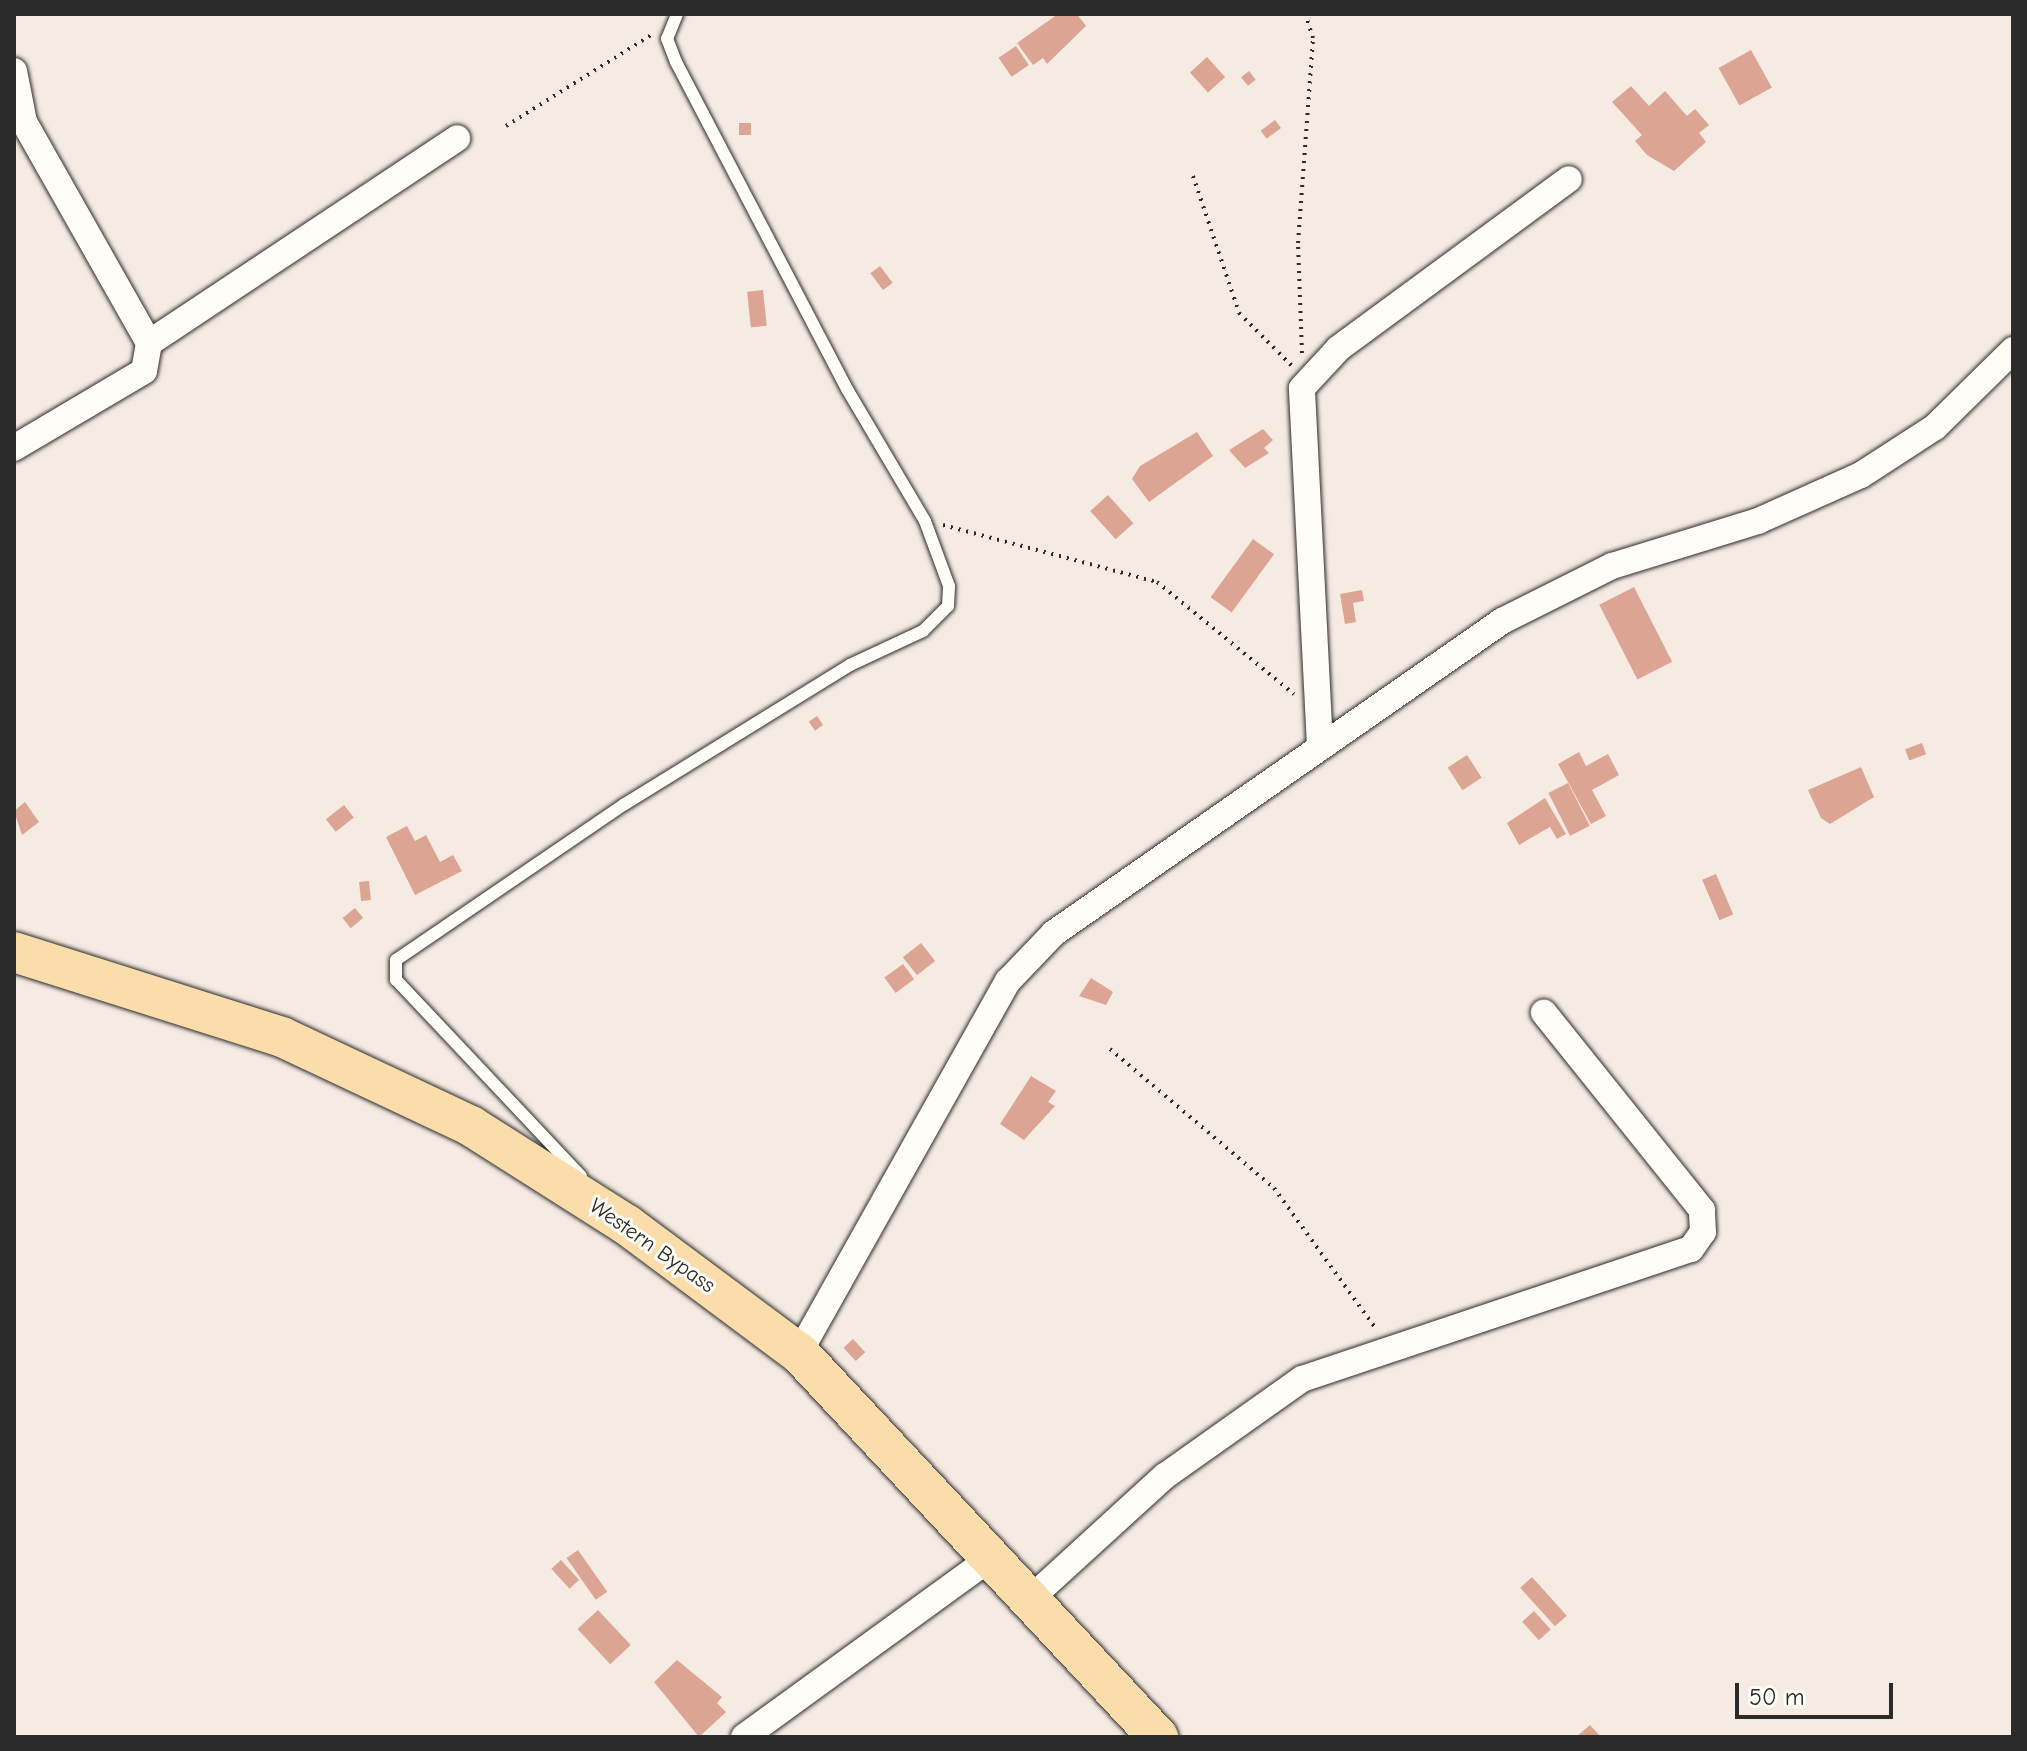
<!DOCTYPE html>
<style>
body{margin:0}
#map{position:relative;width:2027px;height:1751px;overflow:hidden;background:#f6ebe3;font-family:"Comic Neue",sans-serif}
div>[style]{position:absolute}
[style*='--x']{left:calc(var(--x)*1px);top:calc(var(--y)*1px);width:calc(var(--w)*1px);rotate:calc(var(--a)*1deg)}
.building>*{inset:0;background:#dca593;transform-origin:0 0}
.path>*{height:4px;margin-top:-2px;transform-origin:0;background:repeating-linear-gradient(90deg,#2b2b2b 0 2px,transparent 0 8px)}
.roads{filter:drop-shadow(0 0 2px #2b2b2b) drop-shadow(0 0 2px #2b2b2b)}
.lane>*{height:12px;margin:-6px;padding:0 6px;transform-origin:6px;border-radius:6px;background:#fdfcf7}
.street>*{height:26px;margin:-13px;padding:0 13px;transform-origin:13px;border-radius:13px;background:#fdfcf7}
.primary>*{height:40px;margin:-20px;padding:0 20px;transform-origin:20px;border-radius:20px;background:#fbddab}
span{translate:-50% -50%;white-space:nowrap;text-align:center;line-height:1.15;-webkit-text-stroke:6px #fdfcf7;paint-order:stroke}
.street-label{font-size:22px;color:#2b2b2b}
.frame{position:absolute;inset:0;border:16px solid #2b2b2b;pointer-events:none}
.scale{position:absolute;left:1735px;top:1683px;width:158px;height:36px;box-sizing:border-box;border:4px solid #2b2b2b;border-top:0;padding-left:10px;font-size:24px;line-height:28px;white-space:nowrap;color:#2b2b2b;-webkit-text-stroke:6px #fdfcf7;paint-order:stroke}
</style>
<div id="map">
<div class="building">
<div style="clip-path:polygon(1058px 14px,1077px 14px,1086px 26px,1047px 64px,1043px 58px,1033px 65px,1017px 43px)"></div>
<div style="left:1016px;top:46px;width:23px;height:21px;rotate:56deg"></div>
<div style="left:1751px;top:50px;width:43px;height:37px;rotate:61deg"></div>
<div style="left:1207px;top:57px;width:27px;height:23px;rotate:48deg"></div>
<div style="left:1249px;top:71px;width:11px;height:10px;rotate:52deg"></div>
<div style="clip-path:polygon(1631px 86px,1649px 106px,1665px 91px,1687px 116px,1695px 109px,1709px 125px,1699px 133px,1706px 142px,1674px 171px,1647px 155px,1635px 141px,1642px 135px,1612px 102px)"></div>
<div style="left:1275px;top:120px;width:10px;height:18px;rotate:53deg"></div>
<div style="left:751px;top:123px;width:12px;height:12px;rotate:90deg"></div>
<div style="left:880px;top:266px;width:21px;height:12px;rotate:53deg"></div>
<div style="left:763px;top:290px;width:36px;height:16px;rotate:84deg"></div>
<div style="clip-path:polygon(1263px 429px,1273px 440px,1264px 448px,1269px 453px,1245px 468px,1229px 450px)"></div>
<div style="clip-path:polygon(1197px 432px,1213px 456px,1149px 502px,1132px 479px,1140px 466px)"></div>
<div style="left:1108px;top:495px;width:38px;height:24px;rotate:48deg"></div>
<div style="left:1253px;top:539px;width:26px;height:72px;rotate:36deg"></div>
<div style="left:1634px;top:587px;width:84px;height:39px;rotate:63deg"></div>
<div style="clip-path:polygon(1362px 590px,1364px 601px,1353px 603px,1356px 622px,1345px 624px,1340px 594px)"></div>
<div style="left:817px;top:716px;width:11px;height:10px;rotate:56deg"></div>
<div style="left:1922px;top:743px;width:12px;height:18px;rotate:70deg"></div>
<div style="clip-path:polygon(1579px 752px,1586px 766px,1608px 754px,1619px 775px,1592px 790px,1606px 816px,1591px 824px,1558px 764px)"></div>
<div style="left:1467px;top:755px;width:27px;height:23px;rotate:57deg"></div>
<div style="clip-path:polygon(1861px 767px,1874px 797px,1830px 824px,1821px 818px,1808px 790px)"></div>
<div style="left:1568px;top:783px;width:48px;height:22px;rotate:63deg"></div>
<div style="clip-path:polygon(1545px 798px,1566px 834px,1557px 839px,1550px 827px,1519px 845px,1507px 823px)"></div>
<div style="clip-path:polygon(25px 802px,39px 822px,22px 835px,14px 811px)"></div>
<div style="left:344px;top:805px;width:16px;height:23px;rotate:52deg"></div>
<div style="clip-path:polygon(407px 826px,415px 841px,426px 835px,440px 862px,453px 855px,462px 871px,415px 895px,386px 837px)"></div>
<div style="left:1716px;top:874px;width:44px;height:15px;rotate:67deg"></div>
<div style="left:369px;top:881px;width:19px;height:10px;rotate:84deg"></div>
<div style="left:355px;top:908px;width:13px;height:16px;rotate:51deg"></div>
<div style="left:921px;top:943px;width:23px;height:23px;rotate:52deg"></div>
<div style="left:903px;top:964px;width:19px;height:23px;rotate:54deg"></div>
<div style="clip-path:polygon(1091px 978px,1113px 992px,1106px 1005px,1079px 996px)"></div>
<div style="clip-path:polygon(1031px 1076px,1056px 1091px,1048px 1102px,1055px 1106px,1024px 1140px,1000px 1124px)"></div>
<div style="left:853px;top:1339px;width:18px;height:13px;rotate:47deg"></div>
<div style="left:578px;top:1550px;width:51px;height:14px;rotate:55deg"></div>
<div style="left:561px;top:1560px;width:27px;height:13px;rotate:48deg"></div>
<div style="left:1532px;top:1577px;width:52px;height:16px;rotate:48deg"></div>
<div style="left:598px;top:1610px;width:48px;height:28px;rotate:47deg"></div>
<div style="left:1534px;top:1611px;width:25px;height:16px;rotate:48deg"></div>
<div style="clip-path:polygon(677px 1660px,722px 1697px,717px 1703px,726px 1712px,699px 1737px,654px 1682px)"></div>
<div style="clip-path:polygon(1590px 1725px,1601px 1737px,1576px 1737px)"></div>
</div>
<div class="path">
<div style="--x:506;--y:126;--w:171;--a:-32.1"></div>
<div style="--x:1193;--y:176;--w:145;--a:71.4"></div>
<div style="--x:1239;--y:313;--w:75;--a:45"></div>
<div style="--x:1302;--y:353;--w:110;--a:-92.1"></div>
<div style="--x:1298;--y:243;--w:206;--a:-85.8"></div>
<div style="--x:1313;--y:38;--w:25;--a:-108"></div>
<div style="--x:943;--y:525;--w:221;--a:14.9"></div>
<div style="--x:1157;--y:582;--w:177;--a:39.3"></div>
<div style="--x:1110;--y:1049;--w:215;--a:40.3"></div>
<div style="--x:1274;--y:1188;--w:174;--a:54.1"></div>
</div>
<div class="roads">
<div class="lane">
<div style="--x:581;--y:1176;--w:270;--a:-133.3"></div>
<div style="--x:396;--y:980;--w:20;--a:-90"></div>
<div style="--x:396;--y:960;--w:277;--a:-34.3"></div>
<div style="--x:625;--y:804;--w:264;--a:-31.7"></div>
<div style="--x:850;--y:665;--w:81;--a:-25"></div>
<div style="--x:923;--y:631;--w:35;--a:-45"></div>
<div style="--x:948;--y:606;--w:20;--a:-87"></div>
<div style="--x:949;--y:586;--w:69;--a:-110.3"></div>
<div style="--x:925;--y:521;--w:153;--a:-120.6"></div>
<div style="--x:847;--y:389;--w:369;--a:-117.6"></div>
<div style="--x:676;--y:62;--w:25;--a:-111"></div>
<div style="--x:667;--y:39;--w:27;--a:-68"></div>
</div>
<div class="street">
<div style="--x:14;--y:71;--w:52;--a:78.9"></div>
<div style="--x:24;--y:122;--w:254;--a:60.5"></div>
<div style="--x:149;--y:343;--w:28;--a:100"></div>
<div style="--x:144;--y:371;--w:151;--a:149.4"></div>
<div style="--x:149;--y:343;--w:370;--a:-33.6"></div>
<div style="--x:1320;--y:746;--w:358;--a:-92.9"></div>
<div style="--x:1302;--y:388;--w:54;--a:-47.2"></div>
<div style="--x:1339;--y:348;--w:285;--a:-36.3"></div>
<div style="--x:799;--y:1353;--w:427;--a:-60.7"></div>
<div style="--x:1008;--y:981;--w:66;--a:-46.2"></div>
<div style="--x:1054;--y:933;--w:546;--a:-34.85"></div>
<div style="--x:1502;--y:621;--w:123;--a:-26.6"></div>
<div style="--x:1612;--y:566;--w:153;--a:-17.1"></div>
<div style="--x:1758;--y:521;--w:113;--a:-24.1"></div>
<div style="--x:1861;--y:475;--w:88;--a:-33"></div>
<div style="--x:1935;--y:427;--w:110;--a:-44.6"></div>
<div style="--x:1029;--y:1600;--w:184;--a:-42.4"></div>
<div style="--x:1165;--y:1476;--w:168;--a:-35.3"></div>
<div style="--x:1302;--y:1379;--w:410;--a:-18.5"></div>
<div style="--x:1691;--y:1249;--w:21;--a:-55"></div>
<div style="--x:1703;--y:1232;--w:22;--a:-93"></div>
<div style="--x:1702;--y:1210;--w:253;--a:-128.7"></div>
<div style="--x:744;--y:1737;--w:304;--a:-36"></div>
</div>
<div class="primary">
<div style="--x:14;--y:952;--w:281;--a:17.6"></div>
<div style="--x:282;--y:1037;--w:209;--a:25.2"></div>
<div style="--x:471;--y:1126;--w:185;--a:32.4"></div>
<div style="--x:627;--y:1225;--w:214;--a:36.7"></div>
<div style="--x:799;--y:1353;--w:526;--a:46.93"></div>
</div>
</div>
<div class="street-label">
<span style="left:652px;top:1246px;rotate:35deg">Western Bypass</span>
</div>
<div class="frame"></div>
<div class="scale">50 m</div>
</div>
